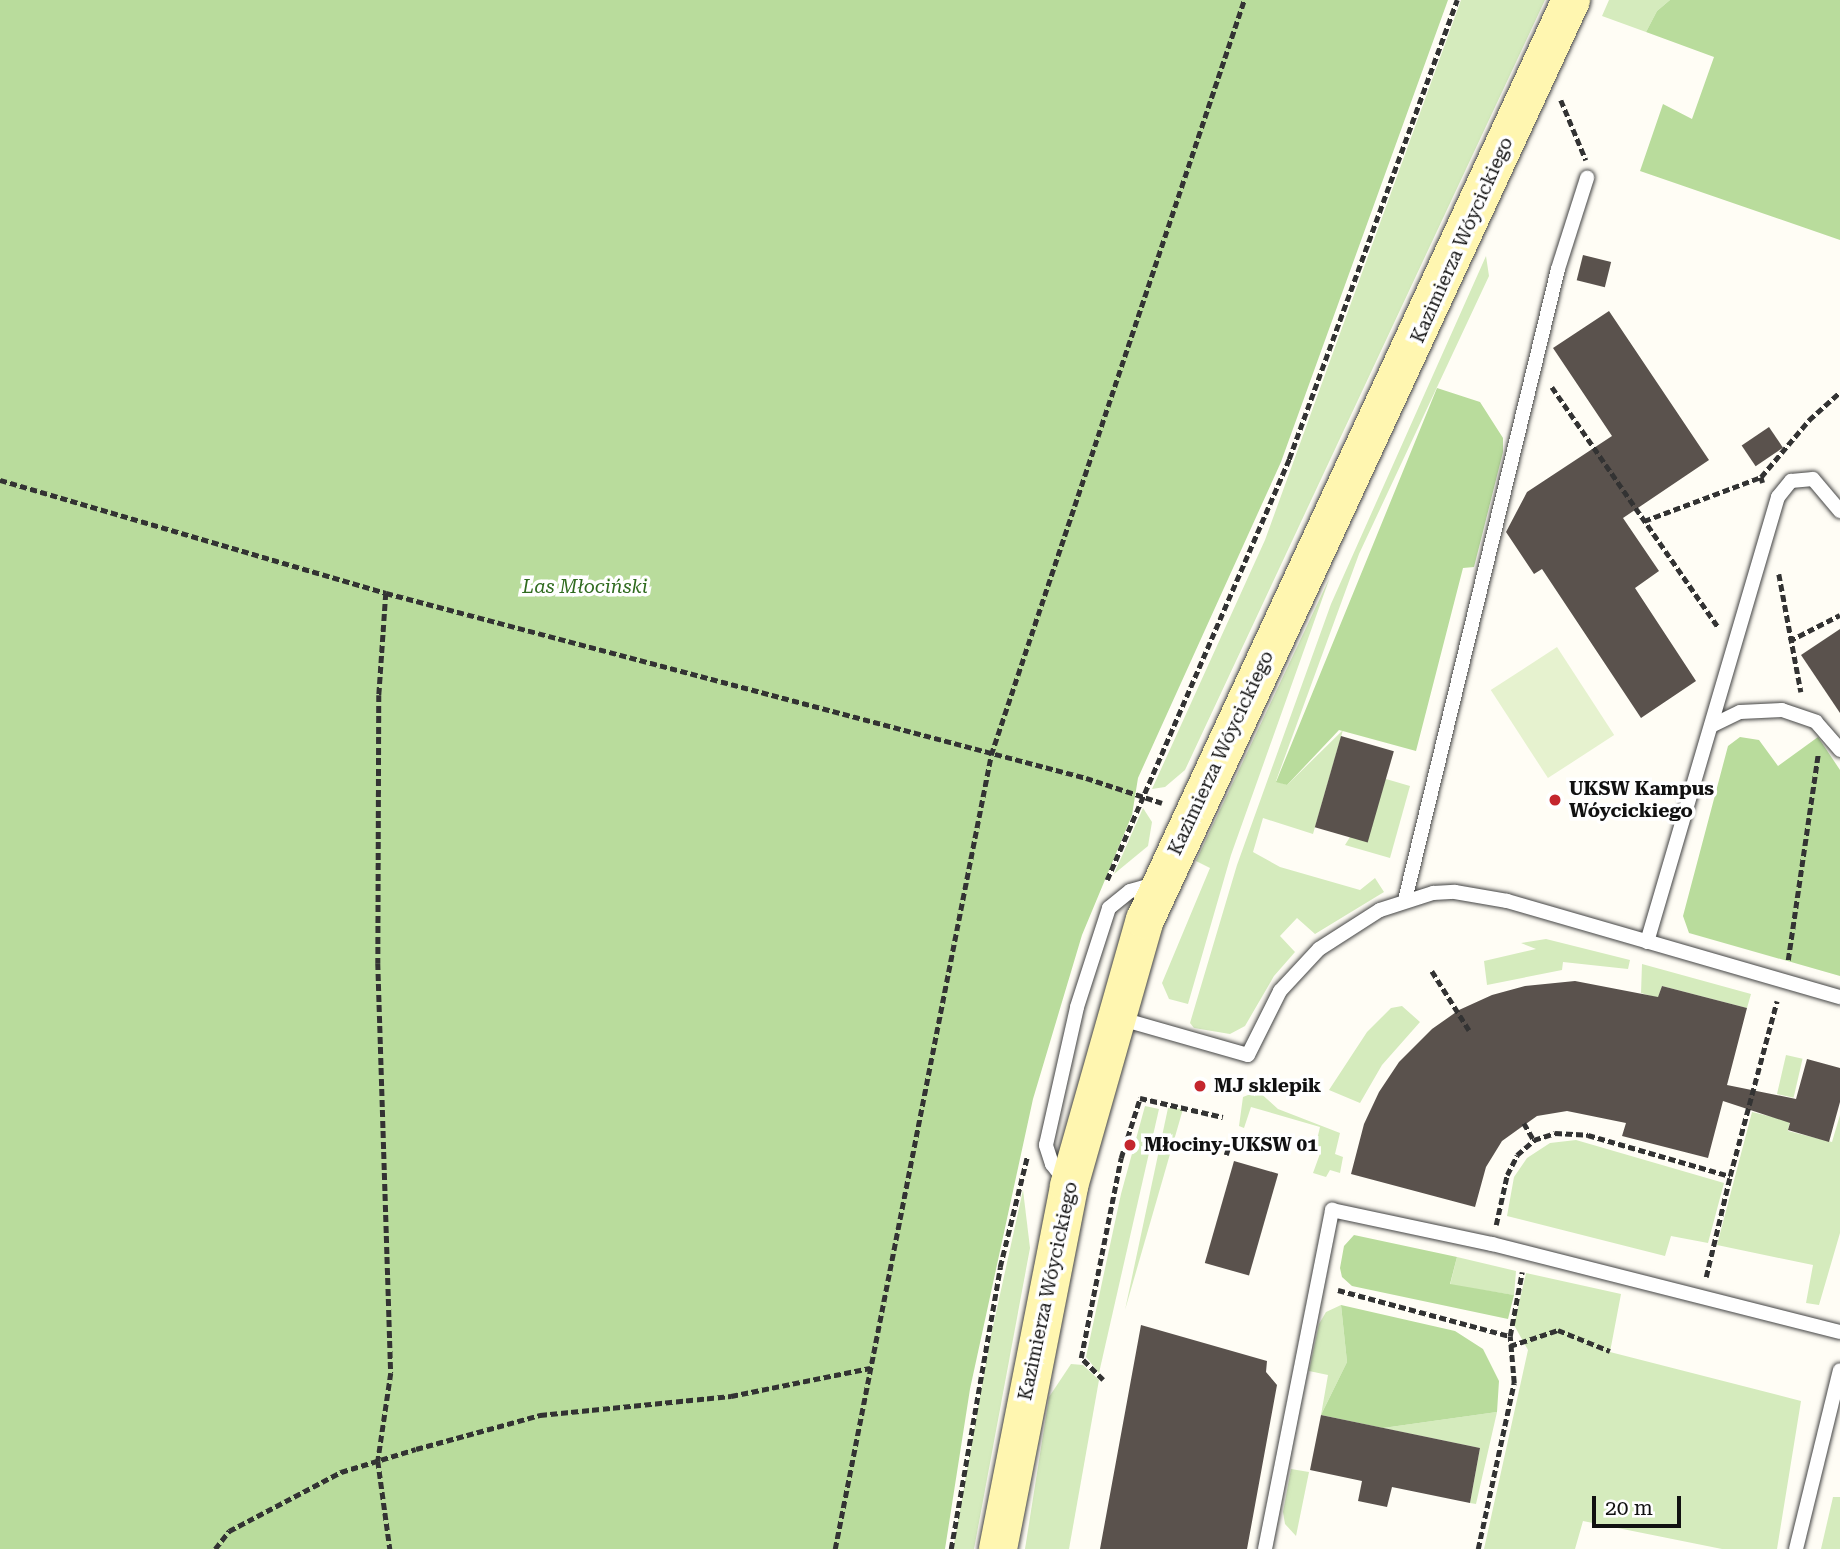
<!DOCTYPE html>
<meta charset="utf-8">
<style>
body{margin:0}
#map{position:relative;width:1840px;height:1549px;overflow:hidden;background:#fffdf5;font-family:"Roboto Serif",serif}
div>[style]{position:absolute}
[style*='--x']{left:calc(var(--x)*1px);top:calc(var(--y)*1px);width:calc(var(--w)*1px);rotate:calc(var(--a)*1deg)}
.green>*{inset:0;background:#d5ebbd;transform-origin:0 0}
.forest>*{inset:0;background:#b9dc9c}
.pitch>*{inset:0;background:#e6f2cf;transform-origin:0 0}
.building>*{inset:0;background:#5a524d;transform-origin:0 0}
.path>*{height:4.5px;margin-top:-2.25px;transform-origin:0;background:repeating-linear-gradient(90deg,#333 0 7px,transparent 0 10.5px)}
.roads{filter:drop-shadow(0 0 2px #444) drop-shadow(0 0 2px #444)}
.lane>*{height:14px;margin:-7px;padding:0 7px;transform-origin:7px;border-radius:7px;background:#fff}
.secondary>*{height:38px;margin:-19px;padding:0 19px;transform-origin:19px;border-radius:19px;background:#fff6b0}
.dots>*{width:19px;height:19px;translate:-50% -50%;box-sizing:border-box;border:4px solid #fff;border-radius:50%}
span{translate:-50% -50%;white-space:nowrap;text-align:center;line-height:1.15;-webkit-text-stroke:7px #fff;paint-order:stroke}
.street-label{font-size:19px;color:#111}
.park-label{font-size:19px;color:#2f6b1f;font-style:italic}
.poi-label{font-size:19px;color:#111;font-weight:700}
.left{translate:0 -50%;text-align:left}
.scale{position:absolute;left:1592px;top:1496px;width:89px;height:32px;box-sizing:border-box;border:4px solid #111;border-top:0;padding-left:9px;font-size:21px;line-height:24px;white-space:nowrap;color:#111;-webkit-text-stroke:5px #fff;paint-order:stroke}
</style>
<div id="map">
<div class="green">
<div style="clip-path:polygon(1461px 0,1545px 0,1185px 770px,1165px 787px,1152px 789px,1265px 540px)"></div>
<div style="clip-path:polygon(1609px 0,1670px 0,1657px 11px,1646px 32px,1602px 16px)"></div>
<div style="clip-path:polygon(1486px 256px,1489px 276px,1359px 554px,1276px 781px,1287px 785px,1343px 730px,1313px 834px,1263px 818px,1253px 852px,1280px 867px,1360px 890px,1375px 878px,1384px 892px,1315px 934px,1297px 918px,1280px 936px,1295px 952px,1274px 976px,1245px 1026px,1230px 1034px,1194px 1028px,1190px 1023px,1237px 865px,1331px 604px)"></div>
<div style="clip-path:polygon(1330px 577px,1231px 855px,1188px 1004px,1169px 999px,1162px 983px,1210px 868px,1196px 861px)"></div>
<div style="clip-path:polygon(1386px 779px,1410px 786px,1390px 858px,1345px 845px)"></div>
<div style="clip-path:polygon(1143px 808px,1152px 822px,1148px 846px,1114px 874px)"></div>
<div style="clip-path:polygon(1546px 939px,1630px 960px,1628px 969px,1563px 962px,1562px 970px,1487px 985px,1484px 961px,1536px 949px,1521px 943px)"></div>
<div style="clip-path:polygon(1642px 964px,1751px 994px,1747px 1008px,1662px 986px,1658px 998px,1641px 993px)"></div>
<div style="clip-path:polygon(1402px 1006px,1420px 1022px,1382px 1065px,1360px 1103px,1329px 1090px,1367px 1032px,1391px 1008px)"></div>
<div style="left:1786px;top:1055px;width:17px;height:40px;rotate:13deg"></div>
<div style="clip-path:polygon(1258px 1091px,1278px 1109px,1340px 1133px,1335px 1154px,1343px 1157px,1340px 1173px,1330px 1170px,1326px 1177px,1313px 1173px,1321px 1151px,1315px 1148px,1320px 1127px,1251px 1107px,1244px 1128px,1239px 1126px,1243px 1097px)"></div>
<div style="clip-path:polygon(1145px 1106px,1159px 1109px,1099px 1373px,1086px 1357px,1121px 1194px)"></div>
<div style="clip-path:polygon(1168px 1108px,1183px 1109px,1125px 1310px)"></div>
<div style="clip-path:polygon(1752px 1112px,1790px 1121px,1788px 1131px,1832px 1142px,1840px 1115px,1840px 1233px,1819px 1305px,1806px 1303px,1813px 1265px,1717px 1245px)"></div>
<div style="clip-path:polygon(1576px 1140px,1724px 1183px,1708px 1243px,1671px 1236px,1665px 1256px,1507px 1216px,1514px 1177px,1527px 1158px,1550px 1143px)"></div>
<div style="clip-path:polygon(1023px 1190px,1030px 1248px,974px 1549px,953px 1549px,990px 1340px)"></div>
<div style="clip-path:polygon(1457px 1257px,1516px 1271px,1514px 1295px,1450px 1285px)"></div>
<div style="clip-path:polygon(1526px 1273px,1621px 1294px,1610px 1352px,1801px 1401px,1777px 1549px,1722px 1549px,1583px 1521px,1575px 1549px,1484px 1549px,1528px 1350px,1514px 1325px)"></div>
<div style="clip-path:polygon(1341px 1305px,1347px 1362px,1321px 1415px,1328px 1375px,1309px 1371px,1319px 1324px,1326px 1312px)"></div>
<div style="clip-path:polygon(1071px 1364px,1083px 1365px,1099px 1380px,1069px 1549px,1025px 1549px,1049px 1397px)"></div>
<div style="clip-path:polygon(1497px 1412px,1476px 1504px,1470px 1503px,1480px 1448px,1383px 1428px)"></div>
<div style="clip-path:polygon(1291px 1469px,1309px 1472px,1296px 1536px,1285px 1524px,1283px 1512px)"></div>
<div style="clip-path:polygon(1833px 1497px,1840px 1497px,1840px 1549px,1821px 1549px)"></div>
</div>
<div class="forest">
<div style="clip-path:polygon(0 0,1448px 0,1281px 462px,1138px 778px,1132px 815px,1082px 935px,1033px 1099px,970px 1389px,945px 1549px,0 1549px)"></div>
<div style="clip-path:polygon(1670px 0,1840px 0,1840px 240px,1640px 171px,1663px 104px,1692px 119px,1714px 57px,1646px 32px,1657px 11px)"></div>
<div style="clip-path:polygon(1437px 388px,1480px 402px,1503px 438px,1503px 452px,1474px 567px,1463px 568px,1416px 751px,1339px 730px,1287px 785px,1276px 782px)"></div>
<div style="clip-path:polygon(1740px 737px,1759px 740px,1778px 766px,1818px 737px,1840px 770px,1840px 976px,1689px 933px,1683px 916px,1728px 746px)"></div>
<div style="clip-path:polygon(1354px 1235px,1457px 1257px,1450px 1284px,1514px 1295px,1508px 1319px,1352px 1286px,1342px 1277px,1340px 1268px,1344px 1246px)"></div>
<div style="clip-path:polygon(1341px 1305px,1455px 1331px,1483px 1349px,1499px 1381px,1497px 1412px,1383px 1428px,1321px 1415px,1347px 1362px)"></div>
</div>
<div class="pitch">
<div style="left:1557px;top:647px;width:105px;height:79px;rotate:57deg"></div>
</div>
<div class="building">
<div style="left:1583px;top:255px;width:29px;height:26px;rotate:14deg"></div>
<div style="clip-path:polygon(1609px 311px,1709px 460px,1623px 518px,1659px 571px,1635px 588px,1696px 681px,1641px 718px,1542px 569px,1534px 574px,1506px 532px,1527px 492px,1612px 436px,1553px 348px)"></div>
<div style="left:1769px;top:427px;width:25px;height:33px;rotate:56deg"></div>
<div style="clip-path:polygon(1840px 629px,1840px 713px,1801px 655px)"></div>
<div style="left:1341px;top:736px;width:55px;height:95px;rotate:16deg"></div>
<div style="clip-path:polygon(1575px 981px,1658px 997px,1662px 986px,1747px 1008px,1727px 1085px,1796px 1099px,1807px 1059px,1840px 1068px,1840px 1102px,1829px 1142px,1788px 1130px,1790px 1123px,1723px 1101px,1708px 1158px,1622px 1136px,1626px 1123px,1567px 1111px,1537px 1116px,1502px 1141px,1486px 1167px,1475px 1207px,1351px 1174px,1364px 1124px,1379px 1092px,1399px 1062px,1432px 1029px,1459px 1010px,1492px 995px,1525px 986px)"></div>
<div style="left:1234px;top:1161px;width:46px;height:106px;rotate:16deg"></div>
<div style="clip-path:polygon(1141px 1325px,1267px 1361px,1266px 1372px,1277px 1385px,1247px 1549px,1100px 1549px)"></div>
<div style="clip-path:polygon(1321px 1415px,1480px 1448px,1470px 1503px,1392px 1487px,1387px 1507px,1358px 1501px,1362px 1481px,1310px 1470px)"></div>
</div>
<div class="path">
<div style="--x:1561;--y:100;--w:65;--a:67.4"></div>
<div style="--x:1552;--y:387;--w:292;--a:55.3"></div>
<div style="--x:1761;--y:477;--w:75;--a:-49.9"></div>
<div style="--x:1809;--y:420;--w:42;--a:-42.1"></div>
<div style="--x:0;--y:480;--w:402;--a:16.3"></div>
<div style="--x:386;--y:593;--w:724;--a:14.8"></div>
<div style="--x:1086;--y:778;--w:80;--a:18.2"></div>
<div style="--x:1644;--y:521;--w:125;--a:-20.6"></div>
<div style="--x:1761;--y:477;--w:6;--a:72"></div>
<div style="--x:1779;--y:574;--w:120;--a:79.4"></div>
<div style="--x:386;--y:593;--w:102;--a:93.9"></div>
<div style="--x:379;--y:695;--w:268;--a:90.2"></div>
<div style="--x:378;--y:963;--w:410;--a:88.2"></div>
<div style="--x:391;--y:1373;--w:89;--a:98.4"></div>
<div style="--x:378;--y:1461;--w:89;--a:82.2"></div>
<div style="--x:1789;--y:641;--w:57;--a:-27"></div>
<div style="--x:1107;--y:880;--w:459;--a:-66.6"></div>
<div style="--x:1289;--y:459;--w:489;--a:-69.9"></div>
<div style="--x:1788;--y:960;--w:208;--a:-81.7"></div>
<div style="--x:1432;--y:971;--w:70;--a:57.9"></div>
<div style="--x:1524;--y:1123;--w:20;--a:60"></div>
<div style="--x:1226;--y:1155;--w:19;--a:-72"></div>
<div style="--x:1496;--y:1225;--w:51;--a:-77.6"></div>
<div style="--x:1507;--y:1175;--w:22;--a:-63"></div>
<div style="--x:1517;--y:1155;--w:23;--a:-41"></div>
<div style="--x:1534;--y:1140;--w:22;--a:-18"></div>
<div style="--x:1555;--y:1133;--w:33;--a:3"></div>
<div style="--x:1588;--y:1135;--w:148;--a:16.1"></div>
<div style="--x:1730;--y:1176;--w:181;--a:-75"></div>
<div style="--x:1706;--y:1277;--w:104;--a:-76.6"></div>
<div style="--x:1338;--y:1290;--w:178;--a:15"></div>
<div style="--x:1510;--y:1346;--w:51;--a:-18.4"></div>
<div style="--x:1558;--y:1330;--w:56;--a:22"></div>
<div style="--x:1103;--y:1380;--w:31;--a:-135"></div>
<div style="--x:1081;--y:1358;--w:204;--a:-78.7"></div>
<div style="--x:1121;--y:1158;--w:63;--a:-72.4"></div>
<div style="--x:1140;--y:1098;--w:85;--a:12.9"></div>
<div style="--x:215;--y:1549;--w:23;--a:-52"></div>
<div style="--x:229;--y:1531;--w:127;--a:-27.8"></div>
<div style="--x:341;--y:1472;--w:78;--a:-17"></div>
<div style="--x:416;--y:1449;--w:129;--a:-15.3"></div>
<div style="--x:540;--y:1415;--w:192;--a:-5.7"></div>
<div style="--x:731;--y:1396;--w:142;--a:-11.4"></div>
<div style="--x:835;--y:1549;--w:809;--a:-78.88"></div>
<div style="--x:991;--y:755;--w:796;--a:-71.47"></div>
<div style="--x:951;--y:1549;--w:286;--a:-80.1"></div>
<div style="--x:1000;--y:1267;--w:113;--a:-76.2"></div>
<div style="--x:1478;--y:1549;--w:170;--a:-77.8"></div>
<div style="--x:1514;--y:1383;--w:47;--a:-94.9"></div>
<div style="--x:1510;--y:1336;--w:65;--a:-79.4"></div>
</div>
<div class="roads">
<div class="lane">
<div style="--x:1711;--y:726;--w:32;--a:-26"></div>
<div style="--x:1740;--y:712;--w:42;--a:-2.7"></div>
<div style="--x:1782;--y:710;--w:36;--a:19"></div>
<div style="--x:1816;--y:722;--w:37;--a:49"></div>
<div style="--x:1405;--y:900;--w:649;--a:-76.37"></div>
<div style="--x:1558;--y:269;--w:96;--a:-72.3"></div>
<div style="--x:1647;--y:942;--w:464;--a:-73.6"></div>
<div style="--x:1778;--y:497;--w:21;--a:-51"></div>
<div style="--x:1791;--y:481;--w:22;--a:-5"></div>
<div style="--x:1813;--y:479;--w:42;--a:49.8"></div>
<div style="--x:1118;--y:1018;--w:135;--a:15.9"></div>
<div style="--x:1248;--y:1055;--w:72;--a:-63.4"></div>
<div style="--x:1280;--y:991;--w:57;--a:-47.1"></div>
<div style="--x:1319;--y:949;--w:72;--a:-32.6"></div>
<div style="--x:1380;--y:910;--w:56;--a:-17.8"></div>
<div style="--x:1433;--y:893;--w:22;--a:-3"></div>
<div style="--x:1455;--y:892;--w:53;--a:9.8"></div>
<div style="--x:1507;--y:901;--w:347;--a:16.1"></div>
<div style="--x:1066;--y:1182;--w:23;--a:-128"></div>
<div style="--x:1052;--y:1164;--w:20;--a:-108"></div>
<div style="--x:1046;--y:1145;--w:141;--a:-77.3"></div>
<div style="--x:1077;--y:1007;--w:104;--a:-72.1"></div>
<div style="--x:1109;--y:908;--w:27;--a:-39"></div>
<div style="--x:1130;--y:891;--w:25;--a:-16"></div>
<div style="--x:1265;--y:1549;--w:346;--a:-78.8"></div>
<div style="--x:1332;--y:1210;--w:164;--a:12"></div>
<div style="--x:1492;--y:1244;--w:359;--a:14.2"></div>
<div style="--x:1796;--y:1549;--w:184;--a:-76.2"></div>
</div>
<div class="secondary">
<div style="--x:998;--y:1549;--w:370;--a:-78.9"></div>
<div style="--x:1069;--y:1186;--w:277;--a:-74.1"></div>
<div style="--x:1145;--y:920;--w:1014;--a:-65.15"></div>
</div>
</div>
<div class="dots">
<div style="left:1555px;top:800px;background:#c4262e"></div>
<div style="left:1200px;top:1086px;background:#c4262e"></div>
<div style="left:1130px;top:1145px;background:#c4262e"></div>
</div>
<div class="street-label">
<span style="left:1462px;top:240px;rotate:-66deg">Kazimierza Wóycickiego</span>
<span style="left:1221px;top:753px;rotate:-65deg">Kazimierza Wóycickiego</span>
<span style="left:1048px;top:1291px;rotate:-78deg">Kazimierza Wóycickiego</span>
</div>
<div class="park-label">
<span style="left:585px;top:587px">Las Młociński</span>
</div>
<div class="poi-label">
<span class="left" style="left:1569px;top:800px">UKSW Kampus<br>Wóycickiego</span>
<span class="left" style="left:1214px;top:1086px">MJ sklepik</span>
<span class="left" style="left:1144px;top:1145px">Młociny-UKSW 01</span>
</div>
<div class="scale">20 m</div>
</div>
